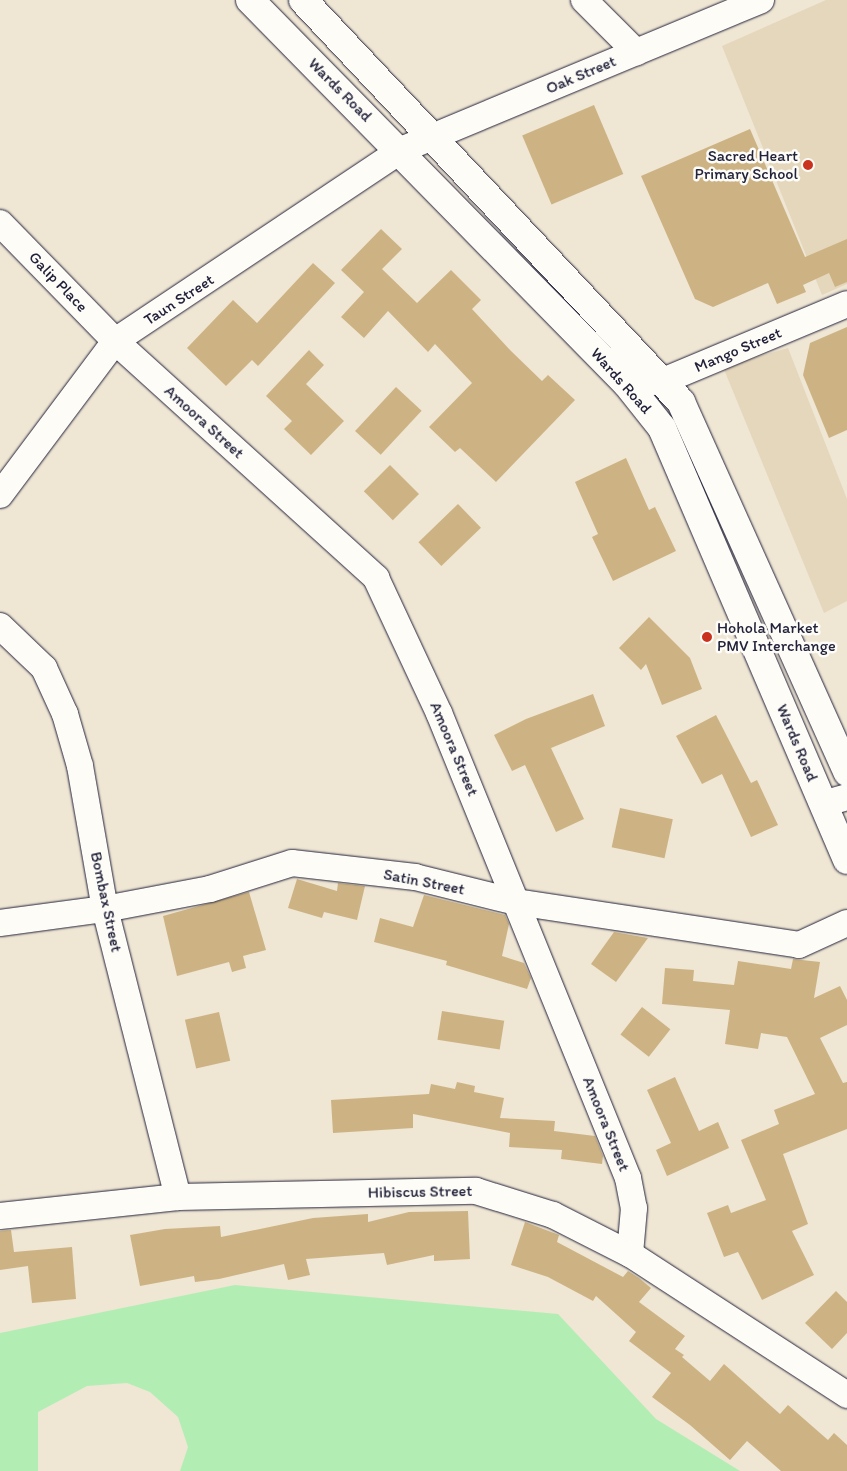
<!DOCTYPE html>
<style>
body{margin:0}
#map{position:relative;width:847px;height:1471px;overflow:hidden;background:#efe6d4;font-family:Itim,sans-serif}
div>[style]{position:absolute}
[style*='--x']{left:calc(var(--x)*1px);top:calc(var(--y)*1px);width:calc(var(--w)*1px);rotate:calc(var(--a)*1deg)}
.built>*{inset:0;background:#e5d7bc}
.green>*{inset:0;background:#b2eeb4}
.building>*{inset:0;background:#cdb384;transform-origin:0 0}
.roads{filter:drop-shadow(0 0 1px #22223b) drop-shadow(0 0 1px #22223b)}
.minor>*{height:26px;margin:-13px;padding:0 13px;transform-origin:13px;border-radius:13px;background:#fdfcf7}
.major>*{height:28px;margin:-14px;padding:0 14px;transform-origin:14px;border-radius:14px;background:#fdfcf7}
.dots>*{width:14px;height:14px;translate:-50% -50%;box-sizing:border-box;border:2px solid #fdfcf7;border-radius:50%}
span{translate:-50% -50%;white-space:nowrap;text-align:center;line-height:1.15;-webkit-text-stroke:5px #fdfcf7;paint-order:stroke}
.street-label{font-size:16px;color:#22223b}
.poi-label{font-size:16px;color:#22223b}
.right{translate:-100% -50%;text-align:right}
.left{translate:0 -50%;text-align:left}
</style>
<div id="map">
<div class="built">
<div style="clip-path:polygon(826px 0,847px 0,847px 284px,822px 295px,722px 46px)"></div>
<div style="clip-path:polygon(788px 348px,847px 499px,847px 601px,824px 613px,723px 367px)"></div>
</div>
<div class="green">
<div style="clip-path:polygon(235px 1285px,558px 1314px,656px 1419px,740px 1471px,180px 1471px,188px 1447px,178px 1417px,150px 1392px,127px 1383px,87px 1386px,38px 1412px,38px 1471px,0 1471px,0 1333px)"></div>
</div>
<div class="building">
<div style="left:594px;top:105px;width:75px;height:78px;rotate:67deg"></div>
<div style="clip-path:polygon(750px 129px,805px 257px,847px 239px,847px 282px,835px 287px,829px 273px,803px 285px,806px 292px,777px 304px,768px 283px,713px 307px,695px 299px,641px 176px)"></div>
<div style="clip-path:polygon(381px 229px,402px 249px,382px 269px,417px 303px,451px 270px,481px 300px,472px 309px,511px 351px,542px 381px,548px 375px,575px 400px,496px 482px,460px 448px,455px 452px,429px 427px,472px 383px,435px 344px,428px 352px,388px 311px,364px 338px,341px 317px,364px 292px,341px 270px)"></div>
<div style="clip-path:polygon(313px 263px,335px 283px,258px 366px,252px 360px,226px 386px,187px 348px,233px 300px,257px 323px)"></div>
<div style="clip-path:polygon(847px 327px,847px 430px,829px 438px,803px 375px,810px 343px)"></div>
<div style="clip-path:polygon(309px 350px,324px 365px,306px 384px,344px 421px,311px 455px,284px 429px,292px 421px,266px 396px)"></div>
<div style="left:396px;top:387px;width:35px;height:60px;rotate:43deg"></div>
<div style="clip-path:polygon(626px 458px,649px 510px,655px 507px,676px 551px,613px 581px,592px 537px,598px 534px,575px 482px)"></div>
<div style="left:390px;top:465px;width:41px;height:37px;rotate:45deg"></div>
<div style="left:458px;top:504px;width:33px;height:55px;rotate:46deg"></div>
<div style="clip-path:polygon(649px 617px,690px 658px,702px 689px,662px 705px,646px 664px,641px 670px,619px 648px)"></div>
<div style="clip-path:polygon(593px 694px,605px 726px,551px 748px,584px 819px,556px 832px,525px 765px,512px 771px,494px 735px,526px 719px)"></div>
<div style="clip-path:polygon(716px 715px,751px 783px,757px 780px,778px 825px,751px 837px,722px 774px,702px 784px,676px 736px)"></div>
<div style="left:620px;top:808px;width:54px;height:40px;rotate:12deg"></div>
<div style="clip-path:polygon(297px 879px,337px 891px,338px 883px,365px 886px,357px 920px,324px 912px,322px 918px,288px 908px)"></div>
<div style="clip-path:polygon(249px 892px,266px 950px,243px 956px,246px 968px,232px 972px,229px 962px,177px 976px,163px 916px)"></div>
<div style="clip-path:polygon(424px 895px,505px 915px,509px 924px,502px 956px,524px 963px,531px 978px,527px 989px,446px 965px,447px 961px,374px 942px,380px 918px,413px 927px)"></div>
<div style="clip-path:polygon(614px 932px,648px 938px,616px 982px,591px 964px)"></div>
<div style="clip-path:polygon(793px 959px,820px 962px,814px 998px,840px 986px,847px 1000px,847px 1025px,820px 1038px,843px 1083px,847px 1082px,847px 1129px,783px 1154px,808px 1224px,792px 1231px,814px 1275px,762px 1300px,738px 1252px,724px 1257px,707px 1213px,728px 1205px,731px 1213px,766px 1200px,741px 1140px,779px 1124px,774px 1110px,815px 1094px,787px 1037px,761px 1033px,758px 1049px,725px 1044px,730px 1010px,662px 1004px,665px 968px,694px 970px,693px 981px,734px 985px,738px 961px,791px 969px)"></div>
<div style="left:642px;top:1007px;width:36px;height:35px;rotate:38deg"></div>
<div style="left:442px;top:1011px;width:63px;height:29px;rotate:9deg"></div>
<div style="left:219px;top:1012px;width:50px;height:35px;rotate:77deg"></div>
<div style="clip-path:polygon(675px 1077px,699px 1131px,718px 1122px,729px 1148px,667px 1176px,656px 1150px,671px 1143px,647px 1090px)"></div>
<div style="clip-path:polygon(457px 1082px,475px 1086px,474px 1092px,504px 1098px,500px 1118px,555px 1121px,554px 1131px,595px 1136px,603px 1156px,602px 1164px,561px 1159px,562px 1150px,509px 1147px,510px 1133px,413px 1114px,413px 1128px,333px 1133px,331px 1100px,429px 1094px,431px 1084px,455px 1089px)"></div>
<div style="clip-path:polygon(468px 1211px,470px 1259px,434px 1261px,434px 1255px,387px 1265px,384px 1253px,306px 1259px,310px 1275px,288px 1280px,284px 1264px,219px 1279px,195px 1282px,194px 1276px,140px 1286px,130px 1235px,165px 1229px,220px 1226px,221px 1237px,313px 1218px,368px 1214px,368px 1222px,409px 1212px)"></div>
<div style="clip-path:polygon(525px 1222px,559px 1235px,557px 1242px,623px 1277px,628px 1271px,639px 1278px,651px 1288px,639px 1302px,685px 1336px,675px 1349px,684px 1355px,682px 1357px,710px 1381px,724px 1364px,780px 1414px,788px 1405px,828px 1440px,834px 1433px,847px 1445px,847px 1471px,781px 1471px,747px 1441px,730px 1460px,690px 1425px,652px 1397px,671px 1373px,629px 1341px,636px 1332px,596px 1296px,593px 1301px,548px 1277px,511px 1265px)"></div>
<div style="clip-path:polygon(11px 1230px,14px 1252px,72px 1247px,76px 1299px,32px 1303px,28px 1266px,0 1270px,0 1231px)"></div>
<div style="clip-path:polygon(836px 1291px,847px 1302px,847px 1333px,832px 1349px,805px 1323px)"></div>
</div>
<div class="roads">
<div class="minor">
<div style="--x:584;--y:0;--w:74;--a:45"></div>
<div style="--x:0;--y:223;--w:165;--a:45.7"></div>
<div style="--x:115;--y:341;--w:353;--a:42.2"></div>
<div style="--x:376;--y:578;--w:149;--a:65"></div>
<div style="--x:439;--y:713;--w:502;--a:67.88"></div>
<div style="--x:628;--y:1178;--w:31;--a:79"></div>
<div style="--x:634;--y:1208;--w:46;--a:95"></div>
<div style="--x:642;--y:383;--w:21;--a:-5"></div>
<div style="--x:663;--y:381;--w:199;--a:-22.7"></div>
<div style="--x:0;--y:495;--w:192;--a:-53.2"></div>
<div style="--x:115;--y:341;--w:344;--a:-33.7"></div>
<div style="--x:401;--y:150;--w:390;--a:-22.6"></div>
<div style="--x:0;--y:626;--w:61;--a:43.7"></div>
<div style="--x:44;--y:668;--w:51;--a:65.5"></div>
<div style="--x:65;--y:714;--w:54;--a:73.9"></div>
<div style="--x:80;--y:766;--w:145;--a:80.1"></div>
<div style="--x:105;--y:909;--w:297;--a:75.8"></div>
<div style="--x:823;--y:804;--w:25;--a:-16"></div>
<div style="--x:0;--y:923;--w:106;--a:-7.6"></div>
<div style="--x:105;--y:909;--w:107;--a:-10.8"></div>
<div style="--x:210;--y:889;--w:86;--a:-17.6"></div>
<div style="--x:292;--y:863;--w:124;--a:6.5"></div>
<div style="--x:415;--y:877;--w:104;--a:13.9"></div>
<div style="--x:516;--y:902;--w:286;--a:8.6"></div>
<div style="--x:799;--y:945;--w:53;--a:-24.6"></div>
<div style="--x:0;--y:1216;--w:179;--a:-6.1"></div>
<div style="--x:178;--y:1197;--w:298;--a:-1.2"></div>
<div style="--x:476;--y:1191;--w:81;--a:17.3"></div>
<div style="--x:553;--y:1215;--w:86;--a:26.9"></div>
<div style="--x:630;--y:1254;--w:259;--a:33"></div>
</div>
<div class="major">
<div style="--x:250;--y:0;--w:538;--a:45.53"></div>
<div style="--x:627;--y:384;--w:56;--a:51.5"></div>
<div style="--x:662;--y:428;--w:470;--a:66.8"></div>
<div style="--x:303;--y:0;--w:552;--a:46.76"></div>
<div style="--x:681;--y:402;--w:406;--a:65.8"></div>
</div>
</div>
<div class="dots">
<div style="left:808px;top:165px;background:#c8321e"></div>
<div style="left:707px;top:637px;background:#c8321e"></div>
</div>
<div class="street-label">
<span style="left:581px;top:75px;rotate:-23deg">Oak Street</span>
<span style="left:340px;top:90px;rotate:45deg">Wards Road</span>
<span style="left:58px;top:282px;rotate:46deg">Galip Place</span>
<span style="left:179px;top:300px;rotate:-33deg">Taun Street</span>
<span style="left:738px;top:350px;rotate:-23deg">Mango Street</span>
<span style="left:621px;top:381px;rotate:48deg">Wards Road</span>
<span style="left:204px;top:422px;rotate:42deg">Amoora Street</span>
<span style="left:797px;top:743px;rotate:67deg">Wards Road</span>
<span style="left:454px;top:749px;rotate:67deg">Amoora Street</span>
<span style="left:424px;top:882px;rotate:11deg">Satin Street</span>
<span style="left:106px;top:902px;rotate:78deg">Bombax Street</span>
<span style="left:606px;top:1124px;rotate:68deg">Amoora Street</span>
<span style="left:420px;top:1192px;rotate:-1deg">Hibiscus Street</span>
</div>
<div class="poi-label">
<span class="right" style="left:798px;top:165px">Sacred Heart<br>Primary School</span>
<span class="left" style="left:717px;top:637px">Hohola Market<br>PMV Interchange</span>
</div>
</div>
